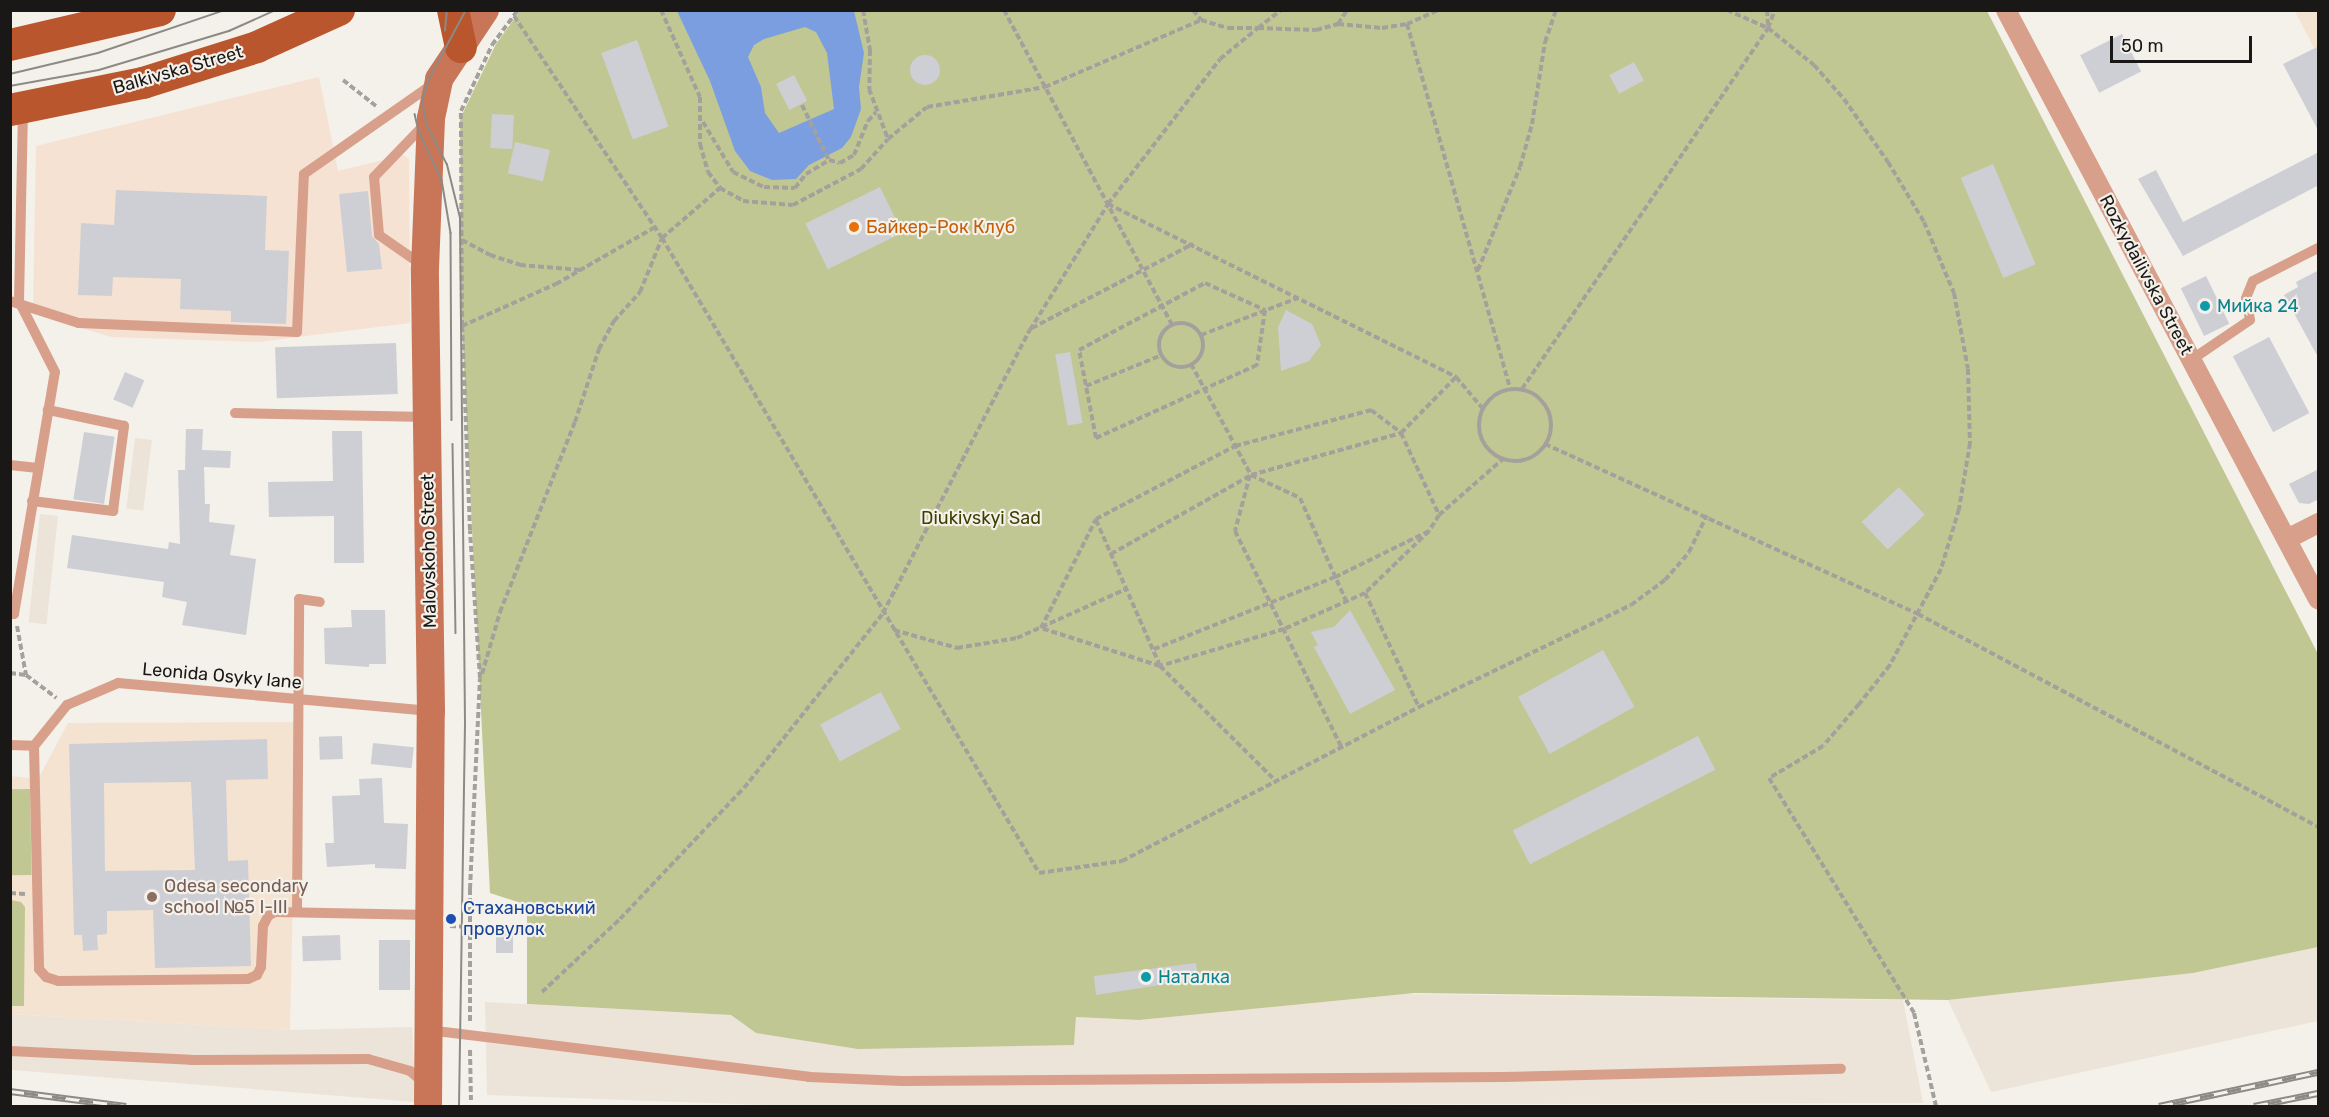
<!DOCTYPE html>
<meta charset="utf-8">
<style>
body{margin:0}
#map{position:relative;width:2329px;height:1117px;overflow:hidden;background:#f4f0ea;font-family:Rubik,sans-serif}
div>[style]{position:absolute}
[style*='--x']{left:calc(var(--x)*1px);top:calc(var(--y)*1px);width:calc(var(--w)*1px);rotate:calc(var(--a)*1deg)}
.commercial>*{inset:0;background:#f6e2d3}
.built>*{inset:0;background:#ece4d8;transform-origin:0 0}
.education>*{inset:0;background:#f5e3d2}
.green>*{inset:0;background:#c1c792;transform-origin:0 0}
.water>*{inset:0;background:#7b9ee0}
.building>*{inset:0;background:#cecfd5;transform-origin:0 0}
.round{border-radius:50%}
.path>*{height:4px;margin-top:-2px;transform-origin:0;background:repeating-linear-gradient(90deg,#a4a19d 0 6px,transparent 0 9px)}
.path>.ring{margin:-2px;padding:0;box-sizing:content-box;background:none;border:4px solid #a4a19d;border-radius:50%}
.lane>*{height:10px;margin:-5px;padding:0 5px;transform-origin:5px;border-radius:5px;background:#d8a08a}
.street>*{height:20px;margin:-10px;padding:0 10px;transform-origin:10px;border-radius:10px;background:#d8a08a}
.secondary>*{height:28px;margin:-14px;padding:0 14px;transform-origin:14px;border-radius:14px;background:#c87657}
.primary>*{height:32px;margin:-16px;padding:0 16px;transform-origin:16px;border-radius:16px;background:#ba562d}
.tram>*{height:1.5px;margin:-0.75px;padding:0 0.75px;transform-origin:0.75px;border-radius:0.75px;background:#8d8a86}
.rail>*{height:7px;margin-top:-3.5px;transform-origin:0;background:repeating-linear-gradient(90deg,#f4f0ea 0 14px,#8d8a86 0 28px);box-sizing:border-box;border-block:2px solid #8d8a86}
.dots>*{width:16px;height:16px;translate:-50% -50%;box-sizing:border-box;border:3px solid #f4f0ea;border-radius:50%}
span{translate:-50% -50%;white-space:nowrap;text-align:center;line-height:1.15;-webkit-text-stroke:4.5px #f4f0ea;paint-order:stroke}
.street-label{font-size:18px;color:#191816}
.food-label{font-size:18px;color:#c56008}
.left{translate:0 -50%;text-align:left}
.culture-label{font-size:18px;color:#0d838f}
.park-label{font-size:18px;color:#3d4100}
.education-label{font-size:18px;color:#785e54}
.transit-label{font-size:18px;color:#164399}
.frame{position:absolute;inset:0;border:12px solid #191816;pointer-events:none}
.scale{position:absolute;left:2110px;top:36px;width:142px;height:27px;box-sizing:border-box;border:3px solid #191816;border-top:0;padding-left:8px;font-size:18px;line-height:21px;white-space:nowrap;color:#191816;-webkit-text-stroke:4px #f4f0ea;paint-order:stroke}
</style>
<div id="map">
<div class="commercial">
<div style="clip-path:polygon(319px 77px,338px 171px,403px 155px,409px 159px,410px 323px,258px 342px,111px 337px,33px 313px,36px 146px)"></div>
</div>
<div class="built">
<div style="left:135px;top:438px;width:17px;height:71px;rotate:7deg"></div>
<div style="left:40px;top:514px;width:18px;height:109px;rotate:6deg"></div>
<div style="clip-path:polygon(2318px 947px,2318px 1021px,1991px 1092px,1948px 1000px,2193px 973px)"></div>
<div style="clip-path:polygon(1406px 994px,1903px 1000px,1923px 1103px,795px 1106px,487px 1095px,485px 1002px,731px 1015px,756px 1033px,1074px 1045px,1076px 1017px,1139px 1020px)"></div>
<div style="clip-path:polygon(10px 1014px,290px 1030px,412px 1027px,416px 1102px,11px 1070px)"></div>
</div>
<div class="education">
<div style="clip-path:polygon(2295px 11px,2318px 11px,2318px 56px,2314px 48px)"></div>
<div style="clip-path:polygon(297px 722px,290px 1030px,11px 1014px,10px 776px,38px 779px,68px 723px)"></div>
</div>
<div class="green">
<div style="clip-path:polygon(520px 11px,1987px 11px,2318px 654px,2318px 947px,2193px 973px,1948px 1000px,1415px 993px,1139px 1020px,1076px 1017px,1074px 1045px,858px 1049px,756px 1033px,731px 1015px,527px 1004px,527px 905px,490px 893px,462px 325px,460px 119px,496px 44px)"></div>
<div style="left:30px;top:789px;width:86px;height:20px;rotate:89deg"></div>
<div style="clip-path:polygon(11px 900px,21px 902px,25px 907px,24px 1006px,11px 1006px)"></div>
</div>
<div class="water">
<div style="clip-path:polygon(evenodd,677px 11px,854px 11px,864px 53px,859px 87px,861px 109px,851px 137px,842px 148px,809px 165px,796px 179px,772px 180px,750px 171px,735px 151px,710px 81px,677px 11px,805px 27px,816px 32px,827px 53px,834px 109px,779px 133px,765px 113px,761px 87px,748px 57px,754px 45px,764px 39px,805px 27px)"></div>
</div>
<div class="building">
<div style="left:2122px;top:34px;width:42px;height:47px;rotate:63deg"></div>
<div style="left:637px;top:40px;width:92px;height:38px;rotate:70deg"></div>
<div style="clip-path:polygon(2319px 46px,2319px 132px,2283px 64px)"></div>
<div class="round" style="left:910px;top:55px;width:30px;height:30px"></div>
<div style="left:1634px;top:62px;width:21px;height:28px;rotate:62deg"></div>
<div style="left:794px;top:75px;width:29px;height:20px;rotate:63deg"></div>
<div style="left:492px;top:114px;width:22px;height:34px;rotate:3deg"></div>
<div style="left:515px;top:142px;width:36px;height:32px;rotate:13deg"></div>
<div style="clip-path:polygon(2319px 152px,2319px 185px,2183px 256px,2138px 179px,2156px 170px,2183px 222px)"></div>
<div style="left:1993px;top:164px;width:109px;height:35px;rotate:67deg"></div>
<div style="left:880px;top:187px;width:51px;height:83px;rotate:64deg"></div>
<div style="clip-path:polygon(116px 190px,267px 196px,265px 250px,289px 251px,286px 324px,231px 322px,231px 311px,180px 309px,181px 279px,113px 277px,112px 296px,78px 295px,81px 223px,114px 225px)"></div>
<div style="clip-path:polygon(368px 191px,372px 236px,379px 244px,382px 269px,347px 272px,339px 194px)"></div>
<div style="clip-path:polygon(2319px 270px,2319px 359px,2284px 295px,2298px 287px,2296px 282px)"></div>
<div style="left:2206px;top:276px;width:53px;height:28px;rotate:64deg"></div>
<div style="clip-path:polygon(1286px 310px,1312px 324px,1321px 345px,1309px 361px,1281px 371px,1278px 327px)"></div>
<div style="left:2269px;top:337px;width:86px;height:41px;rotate:62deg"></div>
<div style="left:396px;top:343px;width:51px;height:121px;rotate:88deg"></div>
<div style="left:1070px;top:352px;width:72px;height:15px;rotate:80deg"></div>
<div style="left:125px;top:372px;width:21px;height:30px;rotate:23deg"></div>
<div style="clip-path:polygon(186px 429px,203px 429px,202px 450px,231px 451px,230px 468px,204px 467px,205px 504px,210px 504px,209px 522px,235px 525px,230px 555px,256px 559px,246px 635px,182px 625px,187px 602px,162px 597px,164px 582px,67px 568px,72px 535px,168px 549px,169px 542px,180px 544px,178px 470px,185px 470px)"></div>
<div style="clip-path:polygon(332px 431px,362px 431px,364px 563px,334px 563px,334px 516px,269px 517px,268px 482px,333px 481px)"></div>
<div style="left:84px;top:432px;width:31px;height:68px;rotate:9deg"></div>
<div style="clip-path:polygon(2319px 469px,2319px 499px,2309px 504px,2299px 503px,2289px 484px)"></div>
<div style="left:1899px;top:487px;width:38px;height:51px;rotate:47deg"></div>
<div style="clip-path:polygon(351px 610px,385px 610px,386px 664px,369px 664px,369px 667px,325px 664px,324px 628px,352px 627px)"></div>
<div style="clip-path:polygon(1350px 610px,1395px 690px,1350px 714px,1314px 647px,1318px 645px,1311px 632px,1334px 627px)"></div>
<div style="left:1603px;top:650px;width:65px;height:97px;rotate:61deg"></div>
<div style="left:881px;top:692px;width:42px;height:69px;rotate:62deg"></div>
<div style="left:342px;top:736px;width:23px;height:23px;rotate:88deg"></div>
<div style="left:1698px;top:736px;width:38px;height:208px;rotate:63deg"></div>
<div style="clip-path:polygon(evenodd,267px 739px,268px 779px,226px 780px,228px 861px,248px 860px,251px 966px,155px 968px,153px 910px,107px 911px,107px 934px,97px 935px,98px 950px,83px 951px,82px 935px,74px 935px,69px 744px,267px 739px,191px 782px,195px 870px,105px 871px,104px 783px,191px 782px)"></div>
<div style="left:373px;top:743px;width:41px;height:21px;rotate:6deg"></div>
<div style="clip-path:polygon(382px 778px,384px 823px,408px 824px,406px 869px,375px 868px,375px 864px,327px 867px,325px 843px,334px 843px,332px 796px,360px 795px,359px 779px)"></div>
<div style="left:496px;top:927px;width:17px;height:26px"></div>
<div style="left:340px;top:935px;width:25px;height:38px;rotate:88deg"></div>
<div style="left:379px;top:940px;width:31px;height:50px"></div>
<div style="clip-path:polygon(1196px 963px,1198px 979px,1096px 995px,1094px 976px)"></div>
</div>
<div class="path">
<div style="--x:661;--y:10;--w:95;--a:65.9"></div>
<div style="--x:700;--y:97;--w:47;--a:90"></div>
<div style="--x:700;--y:144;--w:29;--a:74"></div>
<div style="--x:708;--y:172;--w:20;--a:53"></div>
<div style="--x:720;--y:188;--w:26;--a:29"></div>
<div style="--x:743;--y:201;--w:50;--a:4.6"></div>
<div style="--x:793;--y:205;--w:77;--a:-27.9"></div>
<div style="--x:861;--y:169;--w:40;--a:-48"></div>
<div style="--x:888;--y:139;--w:50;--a:-39.4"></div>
<div style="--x:927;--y:107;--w:120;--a:-9.6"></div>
<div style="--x:1045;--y:87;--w:170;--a:-23.2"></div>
<div style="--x:1201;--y:20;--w:28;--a:17"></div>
<div style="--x:1228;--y:28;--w:30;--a:0"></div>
<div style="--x:1258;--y:28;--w:29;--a:-38"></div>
<div style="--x:863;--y:10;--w:41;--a:80.1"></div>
<div style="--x:870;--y:50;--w:39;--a:91"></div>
<div style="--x:869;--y:89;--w:53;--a:69.2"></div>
<div style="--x:1004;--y:10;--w:356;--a:61.9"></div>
<div style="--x:1193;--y:10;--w:13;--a:51"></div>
<div style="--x:1727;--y:10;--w:45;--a:23.7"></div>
<div style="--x:1768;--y:28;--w:59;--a:38.8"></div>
<div style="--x:1814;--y:65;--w:45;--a:48.6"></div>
<div style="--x:1844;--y:99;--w:77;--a:55.1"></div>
<div style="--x:1888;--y:162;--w:70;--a:59"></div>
<div style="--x:1924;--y:222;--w:77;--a:67.1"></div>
<div style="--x:1954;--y:293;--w:77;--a:79.6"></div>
<div style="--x:1968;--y:369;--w:74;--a:88.5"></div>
<div style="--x:1970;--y:443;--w:67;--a:99.5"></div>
<div style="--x:1959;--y:509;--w:63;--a:106.7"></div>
<div style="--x:1941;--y:569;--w:109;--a:118"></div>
<div style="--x:1890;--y:665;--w:50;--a:128.5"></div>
<div style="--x:1859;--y:704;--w:55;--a:130.6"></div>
<div style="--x:1823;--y:746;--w:63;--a:149.3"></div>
<div style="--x:1769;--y:778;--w:276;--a:58.3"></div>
<div style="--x:1914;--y:1013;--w:96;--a:76.7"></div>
<div style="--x:1767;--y:10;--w:15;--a:86"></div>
<div style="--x:514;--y:16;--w:267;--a:56.3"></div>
<div style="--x:662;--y:238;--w:738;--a:59.3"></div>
<div style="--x:1039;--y:873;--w:84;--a:-8.2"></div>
<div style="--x:1122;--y:861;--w:335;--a:-27.4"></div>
<div style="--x:1419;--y:707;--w:235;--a:-25.7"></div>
<div style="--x:1631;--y:605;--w:42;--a:-36.3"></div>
<div style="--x:1665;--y:580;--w:37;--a:-49"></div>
<div style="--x:1689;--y:552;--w:41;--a:-64.1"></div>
<div style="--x:1338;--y:24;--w:17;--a:-57"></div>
<div style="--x:1407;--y:24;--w:379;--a:74.2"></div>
<div style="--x:343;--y:80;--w:42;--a:38.2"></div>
<div style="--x:802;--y:105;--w:61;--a:63.9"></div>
<div style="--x:703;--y:122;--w:58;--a:59"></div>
<div style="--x:733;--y:172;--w:34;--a:26"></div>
<div style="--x:764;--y:187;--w:31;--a:2"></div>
<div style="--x:795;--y:188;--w:18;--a:-52"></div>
<div style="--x:806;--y:174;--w:27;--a:-31"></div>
<div style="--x:829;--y:160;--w:11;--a:15"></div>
<div style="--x:840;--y:163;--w:16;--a:-30"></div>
<div style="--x:854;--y:155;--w:37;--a:-68"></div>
<div style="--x:868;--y:121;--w:12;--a:-48"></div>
<div style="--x:1108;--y:204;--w:389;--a:26.4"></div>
<div style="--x:1456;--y:377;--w:42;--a:49.8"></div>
<div style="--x:462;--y:240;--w:32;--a:28"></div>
<div style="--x:490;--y:255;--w:32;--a:18"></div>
<div style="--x:520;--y:265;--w:62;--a:4.6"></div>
<div style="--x:1478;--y:270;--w:111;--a:-67.8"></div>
<div style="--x:1520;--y:167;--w:45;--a:-74.4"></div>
<div style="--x:1532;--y:124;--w:83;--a:-81"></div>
<div style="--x:1545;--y:42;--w:34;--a:-71"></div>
<div style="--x:1205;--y:283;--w:66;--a:24.2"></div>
<div style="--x:1265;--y:310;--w:56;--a:98.3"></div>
<div style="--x:1257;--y:365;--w:177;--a:155.6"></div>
<div style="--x:1096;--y:438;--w:90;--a:-100.9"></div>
<div style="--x:1079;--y:350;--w:143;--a:-28"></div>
<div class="ring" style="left:1159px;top:323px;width:40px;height:40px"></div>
<div style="--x:462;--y:326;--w:103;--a:-24.1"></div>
<div style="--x:556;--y:284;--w:114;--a:-29.9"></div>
<div style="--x:1032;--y:328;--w:182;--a:-27.6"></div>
<div style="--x:1201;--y:335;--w:104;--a:-20.9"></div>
<div style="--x:1191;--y:364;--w:126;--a:61.6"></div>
<div style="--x:1251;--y:475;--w:54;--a:25.1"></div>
<div style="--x:1300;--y:498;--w:113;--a:65.9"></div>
<div style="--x:1086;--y:386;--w:82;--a:-22.2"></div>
<div style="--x:1522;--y:389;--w:437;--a:-55.7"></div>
<div style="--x:1768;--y:28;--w:19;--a:-69"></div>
<div class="ring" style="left:1479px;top:389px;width:68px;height:68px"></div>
<div style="--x:1545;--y:444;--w:410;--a:24.5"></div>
<div style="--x:1918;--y:614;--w:453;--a:28"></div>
<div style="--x:1250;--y:475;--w:58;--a:105"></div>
<div style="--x:1235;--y:531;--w:242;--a:63.8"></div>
<div style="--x:1439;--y:515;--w:85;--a:-41.2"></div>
<div style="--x:1096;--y:520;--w:159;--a:66.3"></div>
<div style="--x:1160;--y:666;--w:165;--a:44.8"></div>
<div style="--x:1429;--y:531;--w:89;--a:135.9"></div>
<div style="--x:1365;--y:593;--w:89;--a:156"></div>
<div style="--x:1284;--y:629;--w:129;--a:163.4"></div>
<div style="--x:1160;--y:666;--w:125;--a:-162.3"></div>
<div style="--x:1041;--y:628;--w:122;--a:-63.2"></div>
<div style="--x:1096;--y:519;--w:157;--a:-27.7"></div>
<div style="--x:1235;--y:446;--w:141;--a:-14.8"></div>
<div style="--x:1371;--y:410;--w:38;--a:37"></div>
<div style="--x:1401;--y:433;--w:78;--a:-45.5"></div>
<div style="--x:1111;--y:554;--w:161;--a:-29.4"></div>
<div style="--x:1251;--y:475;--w:156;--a:-15.6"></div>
<div style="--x:1401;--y:433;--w:90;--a:65.1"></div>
<div style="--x:1439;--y:515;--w:19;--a:122"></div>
<div style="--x:1429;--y:531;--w:105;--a:153.9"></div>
<div style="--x:1335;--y:577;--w:197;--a:158.3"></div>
<div style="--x:1365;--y:593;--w:126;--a:64.7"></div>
<div style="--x:17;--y:626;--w:50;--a:79.6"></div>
<div style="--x:894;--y:630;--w:66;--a:15.9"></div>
<div style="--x:957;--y:648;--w:61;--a:-9.5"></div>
<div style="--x:1017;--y:638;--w:120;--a:-24.2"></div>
<div style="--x:10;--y:673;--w:16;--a:7"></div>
<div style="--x:26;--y:675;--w:38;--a:37"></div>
<div style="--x:482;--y:674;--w:65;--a:-73.8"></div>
<div style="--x:500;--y:612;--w:204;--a:-68.5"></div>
<div style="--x:575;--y:422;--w:77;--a:-71.8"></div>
<div style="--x:599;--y:349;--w:32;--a:-62"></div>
<div style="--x:614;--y:321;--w:39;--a:-48"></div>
<div style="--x:640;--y:292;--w:58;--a:-67.8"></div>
<div style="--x:662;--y:238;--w:77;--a:-40.8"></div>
<div style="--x:10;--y:893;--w:15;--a:4"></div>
<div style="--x:450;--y:926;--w:20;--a:3"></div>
<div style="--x:542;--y:992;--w:107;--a:-43.1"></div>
<div style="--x:620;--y:919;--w:180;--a:-46.6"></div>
<div style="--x:744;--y:788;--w:223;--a:-51.5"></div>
<div style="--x:883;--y:613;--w:319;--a:-62.6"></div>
<div style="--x:1030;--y:330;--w:148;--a:-58.2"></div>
<div style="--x:1108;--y:204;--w:183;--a:-52.3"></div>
<div style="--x:1220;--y:59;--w:49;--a:-39.2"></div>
<div style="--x:1258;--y:28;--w:58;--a:2"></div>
<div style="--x:1316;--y:30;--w:23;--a:-15"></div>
<div style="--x:1338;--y:24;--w:44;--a:5.2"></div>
<div style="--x:1382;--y:28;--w:25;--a:-9"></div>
<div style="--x:1407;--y:24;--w:35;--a:-24"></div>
<div style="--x:470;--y:1021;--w:132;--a:-90"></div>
<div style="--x:470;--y:889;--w:211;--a:-87.3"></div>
<div style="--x:480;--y:678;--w:148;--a:-93.9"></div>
<div style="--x:470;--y:530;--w:204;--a:-92.2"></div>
<div style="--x:462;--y:326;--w:215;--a:-90.3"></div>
<div style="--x:461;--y:111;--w:73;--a:-64.8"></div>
<div style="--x:492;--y:45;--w:44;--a:-53.4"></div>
<div style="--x:470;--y:1050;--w:50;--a:88.9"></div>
</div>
<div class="lane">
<div style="--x:422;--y:265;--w:52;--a:-145.1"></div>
<div style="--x:379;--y:235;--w:58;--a:-94.9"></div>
<div style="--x:374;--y:177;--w:72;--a:-46.1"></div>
<div style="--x:10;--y:301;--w:72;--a:17.7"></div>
<div style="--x:79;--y:323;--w:218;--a:2.4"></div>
<div style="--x:297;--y:332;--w:158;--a:-87.5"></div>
<div style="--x:304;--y:174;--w:157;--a:-34.9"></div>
<div style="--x:2191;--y:360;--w:71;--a:-34.1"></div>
<div style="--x:2250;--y:320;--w:22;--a:-100"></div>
<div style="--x:2246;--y:298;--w:18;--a:-68"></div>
<div style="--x:2253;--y:281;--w:73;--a:-26.9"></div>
<div style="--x:235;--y:413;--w:192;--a:1.2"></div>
<div style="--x:10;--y:465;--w:28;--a:6"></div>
<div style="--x:32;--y:501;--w:82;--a:7"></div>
<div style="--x:113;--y:511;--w:86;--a:-82.6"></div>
<div style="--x:124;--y:426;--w:78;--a:-168.1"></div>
<div style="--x:10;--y:614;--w:4;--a:0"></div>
<div style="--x:14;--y:614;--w:245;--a:-80.4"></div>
<div style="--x:55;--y:372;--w:80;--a:-116.9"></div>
<div style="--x:19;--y:301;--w:192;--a:-88.8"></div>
<div style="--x:10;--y:745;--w:24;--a:2"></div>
<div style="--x:34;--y:746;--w:223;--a:88.7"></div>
<div style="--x:39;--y:969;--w:11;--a:49"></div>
<div style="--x:46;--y:977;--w:13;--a:18"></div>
<div style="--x:58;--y:981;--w:190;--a:-0.6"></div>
<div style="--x:248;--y:979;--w:10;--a:-24"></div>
<div style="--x:257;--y:975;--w:9;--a:-63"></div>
<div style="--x:261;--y:967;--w:41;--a:-87.2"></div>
<div style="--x:263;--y:926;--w:11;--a:-63"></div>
<div style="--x:268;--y:916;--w:8;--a:-30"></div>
<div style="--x:275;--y:912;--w:154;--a:1.1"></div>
<div style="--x:34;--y:746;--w:53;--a:-51.2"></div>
<div style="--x:67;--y:705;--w:56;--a:-23.3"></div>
<div style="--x:118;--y:683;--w:314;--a:5.1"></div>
<div style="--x:297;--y:912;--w:313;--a:-89.6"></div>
<div style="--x:299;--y:599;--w:21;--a:8"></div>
<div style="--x:428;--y:1030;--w:384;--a:7"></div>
<div style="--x:809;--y:1077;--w:93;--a:2.5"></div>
<div style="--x:902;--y:1081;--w:601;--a:-0.38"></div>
<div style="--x:1503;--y:1077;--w:338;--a:-1.4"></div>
<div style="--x:10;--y:1051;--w:181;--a:2.8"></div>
<div style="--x:191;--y:1060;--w:177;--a:-0.3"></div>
<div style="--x:368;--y:1059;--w:44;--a:15.9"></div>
<div style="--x:410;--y:1071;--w:18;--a:41"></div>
</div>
<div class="street">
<div style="--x:2006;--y:10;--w:667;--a:62.09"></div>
<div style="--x:2287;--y:539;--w:35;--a:-27"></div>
</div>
<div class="secondary">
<div style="--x:428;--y:1106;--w:395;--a:-89.6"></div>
<div style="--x:431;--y:711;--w:443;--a:-90.8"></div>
<div style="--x:425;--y:268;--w:150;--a:-87.7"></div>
<div style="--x:431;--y:118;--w:40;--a:-78"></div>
<div style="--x:439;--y:79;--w:83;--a:-56.3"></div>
</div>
<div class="primary">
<div style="--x:453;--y:10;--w:38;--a:78"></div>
<div style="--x:10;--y:45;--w:154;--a:-13.1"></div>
<div style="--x:10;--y:110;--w:136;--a:-11.5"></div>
<div style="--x:143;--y:83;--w:120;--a:-17.5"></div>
<div style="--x:257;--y:47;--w:90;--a:-24.3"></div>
</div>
<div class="tram">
<div style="--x:445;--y:31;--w:21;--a:-85"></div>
<div style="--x:10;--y:74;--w:90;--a:-13.4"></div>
<div style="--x:98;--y:53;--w:134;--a:-18.7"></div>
<div style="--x:10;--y:86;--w:90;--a:-10.2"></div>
<div style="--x:99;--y:70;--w:136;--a:-16.7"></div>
<div style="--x:229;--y:31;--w:51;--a:-24.1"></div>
<div style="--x:415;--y:114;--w:17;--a:77"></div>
<div style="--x:419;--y:131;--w:54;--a:64.9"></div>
<div style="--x:442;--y:180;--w:54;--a:80.4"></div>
<div style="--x:451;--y:233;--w:187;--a:89.7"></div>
<div style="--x:453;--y:444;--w:189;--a:89.1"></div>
<div style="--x:459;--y:1106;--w:384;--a:-89.1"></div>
<div style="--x:465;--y:722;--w:504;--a:-90.57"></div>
<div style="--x:460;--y:218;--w:55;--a:-103.8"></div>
<div style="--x:447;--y:165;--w:46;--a:-117.1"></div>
<div style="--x:426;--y:124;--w:24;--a:-99"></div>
<div style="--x:422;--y:100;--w:24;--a:-71"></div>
<div style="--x:430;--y:77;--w:76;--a:-61.8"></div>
</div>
<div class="rail">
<div style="--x:10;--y:1091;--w:117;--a:7.4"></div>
<div style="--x:2159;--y:1106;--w:163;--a:-12.1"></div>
<div style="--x:2254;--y:1106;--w:65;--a:-11.5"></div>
</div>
<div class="dots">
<div style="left:854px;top:227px;background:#e8710a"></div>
<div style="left:2205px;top:306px;background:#0f9aa8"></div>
<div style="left:152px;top:897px;background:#8d6e63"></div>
<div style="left:451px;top:919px;background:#1a4fb4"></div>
<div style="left:1146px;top:977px;background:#0f9aa8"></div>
</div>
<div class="street-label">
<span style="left:178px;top:70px;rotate:-16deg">Balkivska Street</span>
<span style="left:2146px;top:275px;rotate:62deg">Rozkydailivska Street</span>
<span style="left:429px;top:551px;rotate:-91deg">Malovskoho Street</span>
<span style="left:222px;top:676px;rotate:5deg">Leonida Osyky lane</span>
</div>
<div class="food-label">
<span class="left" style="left:866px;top:227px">Байкер-Рок Клуб</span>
</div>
<div class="culture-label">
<span class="left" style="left:2217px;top:306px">Мийка 24</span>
<span class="left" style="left:1158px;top:977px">Наталка</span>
</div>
<div class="park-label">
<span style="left:981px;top:518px">Diukivskyi Sad</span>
</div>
<div class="education-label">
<span class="left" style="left:164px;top:897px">Odesa secondary<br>school №5 I-III</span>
</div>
<div class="transit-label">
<span class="left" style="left:463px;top:919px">Стахановський<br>провулок</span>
</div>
<div class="frame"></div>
<div class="scale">50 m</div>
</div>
